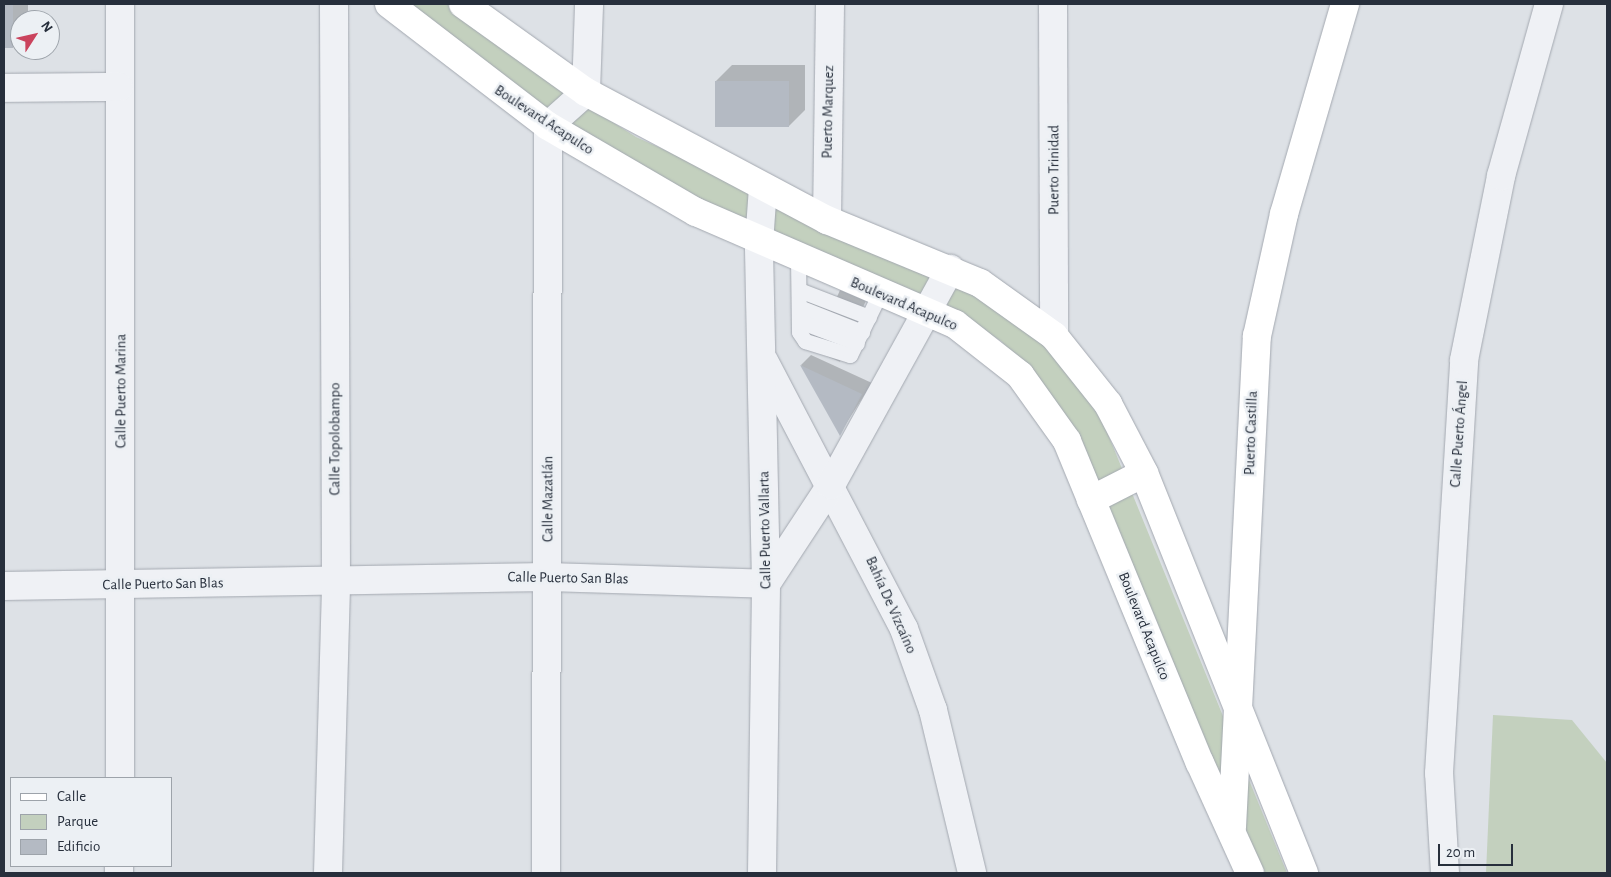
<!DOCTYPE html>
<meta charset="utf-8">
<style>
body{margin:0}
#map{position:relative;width:1611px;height:877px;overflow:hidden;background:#dde1e6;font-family:"Alegreya Sans",sans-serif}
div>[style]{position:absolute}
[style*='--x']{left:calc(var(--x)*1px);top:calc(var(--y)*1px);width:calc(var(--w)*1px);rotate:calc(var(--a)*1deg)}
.green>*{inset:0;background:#c3d0be}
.shadow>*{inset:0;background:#0003;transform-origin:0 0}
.building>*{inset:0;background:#b4bac3;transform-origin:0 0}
.roads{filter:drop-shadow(0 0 1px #a3a8b0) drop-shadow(0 0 1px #a3a8b0)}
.lane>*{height:15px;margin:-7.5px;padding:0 7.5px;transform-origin:7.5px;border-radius:7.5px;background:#eff1f5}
.street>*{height:28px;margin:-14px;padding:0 14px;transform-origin:14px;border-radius:14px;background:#eff1f5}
.secondary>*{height:28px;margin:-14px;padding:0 14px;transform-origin:14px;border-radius:14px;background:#fff}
span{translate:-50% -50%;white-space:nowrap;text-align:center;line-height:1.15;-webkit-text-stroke:5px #ecf0f4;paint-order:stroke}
.street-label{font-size:15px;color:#272f3c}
.frame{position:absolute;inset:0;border:5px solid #272f3c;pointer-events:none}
.legend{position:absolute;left:10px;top:777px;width:162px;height:90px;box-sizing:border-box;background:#ecf0f4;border:1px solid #9da3aa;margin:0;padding:6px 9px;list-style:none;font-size:15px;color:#272f3c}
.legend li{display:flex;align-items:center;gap:10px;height:25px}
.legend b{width:25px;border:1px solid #9da3aa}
.north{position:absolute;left:10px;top:10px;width:50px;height:50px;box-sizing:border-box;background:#ecf0f4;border:1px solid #9da3aa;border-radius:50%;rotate:55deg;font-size:14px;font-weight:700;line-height:20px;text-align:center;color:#272f3c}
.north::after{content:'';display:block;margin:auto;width:18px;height:22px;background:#ca435d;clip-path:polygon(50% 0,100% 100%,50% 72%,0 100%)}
.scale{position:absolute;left:1438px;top:844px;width:75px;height:22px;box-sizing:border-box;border:2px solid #272f3c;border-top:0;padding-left:6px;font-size:15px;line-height:18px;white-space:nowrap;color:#272f3c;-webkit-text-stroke:4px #ecf0f4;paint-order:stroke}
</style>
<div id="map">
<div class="green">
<div style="clip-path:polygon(406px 4px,449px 4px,578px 100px,636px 137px,948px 277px,1055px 353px,1103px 422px,1287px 873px,1243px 873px,1244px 838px,1095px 473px,1050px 393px,1001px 341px,943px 305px,797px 244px,616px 160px)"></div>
<div style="clip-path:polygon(1493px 715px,1572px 720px,1607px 763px,1607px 873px,1486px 873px)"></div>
</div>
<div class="shadow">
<div style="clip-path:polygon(4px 4px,28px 4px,28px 20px,20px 20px,20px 39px,12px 47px,4px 47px)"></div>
<div style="clip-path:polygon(732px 65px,805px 65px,805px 110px,789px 126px,716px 81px)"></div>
<div style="left:840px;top:290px;width:28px;height:66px;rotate:23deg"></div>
<div style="clip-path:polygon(811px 355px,872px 383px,840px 433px,801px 365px)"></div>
</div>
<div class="building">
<div style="left:4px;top:4px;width:9px;height:44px"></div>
<div style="left:715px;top:81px;width:74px;height:46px"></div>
<div style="clip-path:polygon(800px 365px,862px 394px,840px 436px)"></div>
</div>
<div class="roads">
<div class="lane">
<div style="--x:798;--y:259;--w:73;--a:89.2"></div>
<div style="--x:799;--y:332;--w:11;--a:56"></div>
<div style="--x:805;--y:341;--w:47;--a:17.3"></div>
<div style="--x:850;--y:355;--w:69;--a:-64.2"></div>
<div style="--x:799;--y:290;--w:75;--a:21.1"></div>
<div style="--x:799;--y:307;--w:68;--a:21.6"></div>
<div style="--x:799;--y:321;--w:62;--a:20.8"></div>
</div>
<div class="street">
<div style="--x:120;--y:4;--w:774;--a:90"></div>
<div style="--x:1053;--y:4;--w:332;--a:89.8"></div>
<div style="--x:4;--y:88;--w:115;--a:-0.5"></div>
<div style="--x:827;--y:220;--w:216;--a:-89.2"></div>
<div style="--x:764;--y:361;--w:302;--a:62.4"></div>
<div style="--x:904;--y:629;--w:86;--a:70.3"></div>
<div style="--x:933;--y:710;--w:168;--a:76.5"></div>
<div style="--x:4;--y:586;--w:544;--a:-0.95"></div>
<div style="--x:548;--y:577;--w:218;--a:1.8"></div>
<div style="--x:766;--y:584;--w:118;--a:-56.7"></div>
<div style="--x:831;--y:485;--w:247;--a:-61.1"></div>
<div style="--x:119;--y:873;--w:7;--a:-90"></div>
<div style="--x:328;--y:873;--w:293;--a:-88.4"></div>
<div style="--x:336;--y:580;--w:576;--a:-90.2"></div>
<div style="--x:546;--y:873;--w:747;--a:-89.85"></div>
<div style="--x:548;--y:126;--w:51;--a:-41.8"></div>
<div style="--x:586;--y:92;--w:88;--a:-88"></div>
<div style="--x:762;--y:873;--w:289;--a:-89.2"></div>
<div style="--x:766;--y:584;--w:341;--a:-91.2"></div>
<div style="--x:759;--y:243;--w:56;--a:-85.9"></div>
<div style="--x:1445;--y:873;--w:100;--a:-93.4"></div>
<div style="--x:1439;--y:773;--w:414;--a:-86.5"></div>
<div style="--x:1464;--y:360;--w:188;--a:-78.6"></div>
<div style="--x:1501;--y:176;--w:179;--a:-74.4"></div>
</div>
<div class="secondary">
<div style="--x:389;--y:4;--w:200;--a:37.5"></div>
<div style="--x:548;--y:126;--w:171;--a:30.2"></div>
<div style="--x:696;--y:212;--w:282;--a:23.4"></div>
<div style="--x:955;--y:324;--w:83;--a:38.1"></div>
<div style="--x:1020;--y:375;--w:81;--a:54.5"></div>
<div style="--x:1067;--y:441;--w:348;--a:67.6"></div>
<div style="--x:1200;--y:763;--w:121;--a:65.6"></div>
<div style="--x:463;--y:4;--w:151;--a:35.6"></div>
<div style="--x:586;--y:92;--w:273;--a:28"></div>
<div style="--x:827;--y:220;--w:165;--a:22.4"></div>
<div style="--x:980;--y:283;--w:91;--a:35.6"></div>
<div style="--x:1054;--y:336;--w:87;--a:51.5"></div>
<div style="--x:1108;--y:404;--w:78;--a:62.4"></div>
<div style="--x:1144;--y:473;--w:431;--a:68.2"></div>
<div style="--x:1091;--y:500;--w:59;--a:-27"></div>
<div style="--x:1232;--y:827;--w:492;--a:-87.1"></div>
<div style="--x:1257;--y:336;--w:125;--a:-77.5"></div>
<div style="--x:1284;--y:214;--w:219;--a:-73.8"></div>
</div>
</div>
<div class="street-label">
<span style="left:828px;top:112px;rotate:-89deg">Puerto Marquez</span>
<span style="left:544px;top:120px;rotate:33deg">Boulevard Acapulco</span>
<span style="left:1054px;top:170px;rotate:-90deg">Puerto Trinidad</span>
<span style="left:904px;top:304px;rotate:23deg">Boulevard Acapulco</span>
<span style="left:121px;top:391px;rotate:-90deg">Calle Puerto Marina</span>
<span style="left:1251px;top:433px;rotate:-88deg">Puerto Castilla</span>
<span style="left:1459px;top:434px;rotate:-86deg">Calle Puerto Ángel</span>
<span style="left:335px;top:439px;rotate:-90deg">Calle Topolobampo</span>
<span style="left:548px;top:499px;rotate:-90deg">Calle Mazatlán</span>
<span style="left:765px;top:530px;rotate:-91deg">Calle Puerto Vallarta</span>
<span style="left:568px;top:578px;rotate:1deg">Calle Puerto San Blas</span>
<span style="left:163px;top:584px;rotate:-1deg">Calle Puerto San Blas</span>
<span style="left:891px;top:605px;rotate:66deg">Bahía De Vizcaíno</span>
<span style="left:1144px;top:626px;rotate:68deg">Boulevard Acapulco</span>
</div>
<div class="frame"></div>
<ul class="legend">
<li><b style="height:6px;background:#fff"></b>Calle</li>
<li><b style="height:14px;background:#c3d0be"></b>Parque</li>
<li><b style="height:14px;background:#b4bac3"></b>Edificio</li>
</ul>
<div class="north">N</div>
<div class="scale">20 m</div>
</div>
